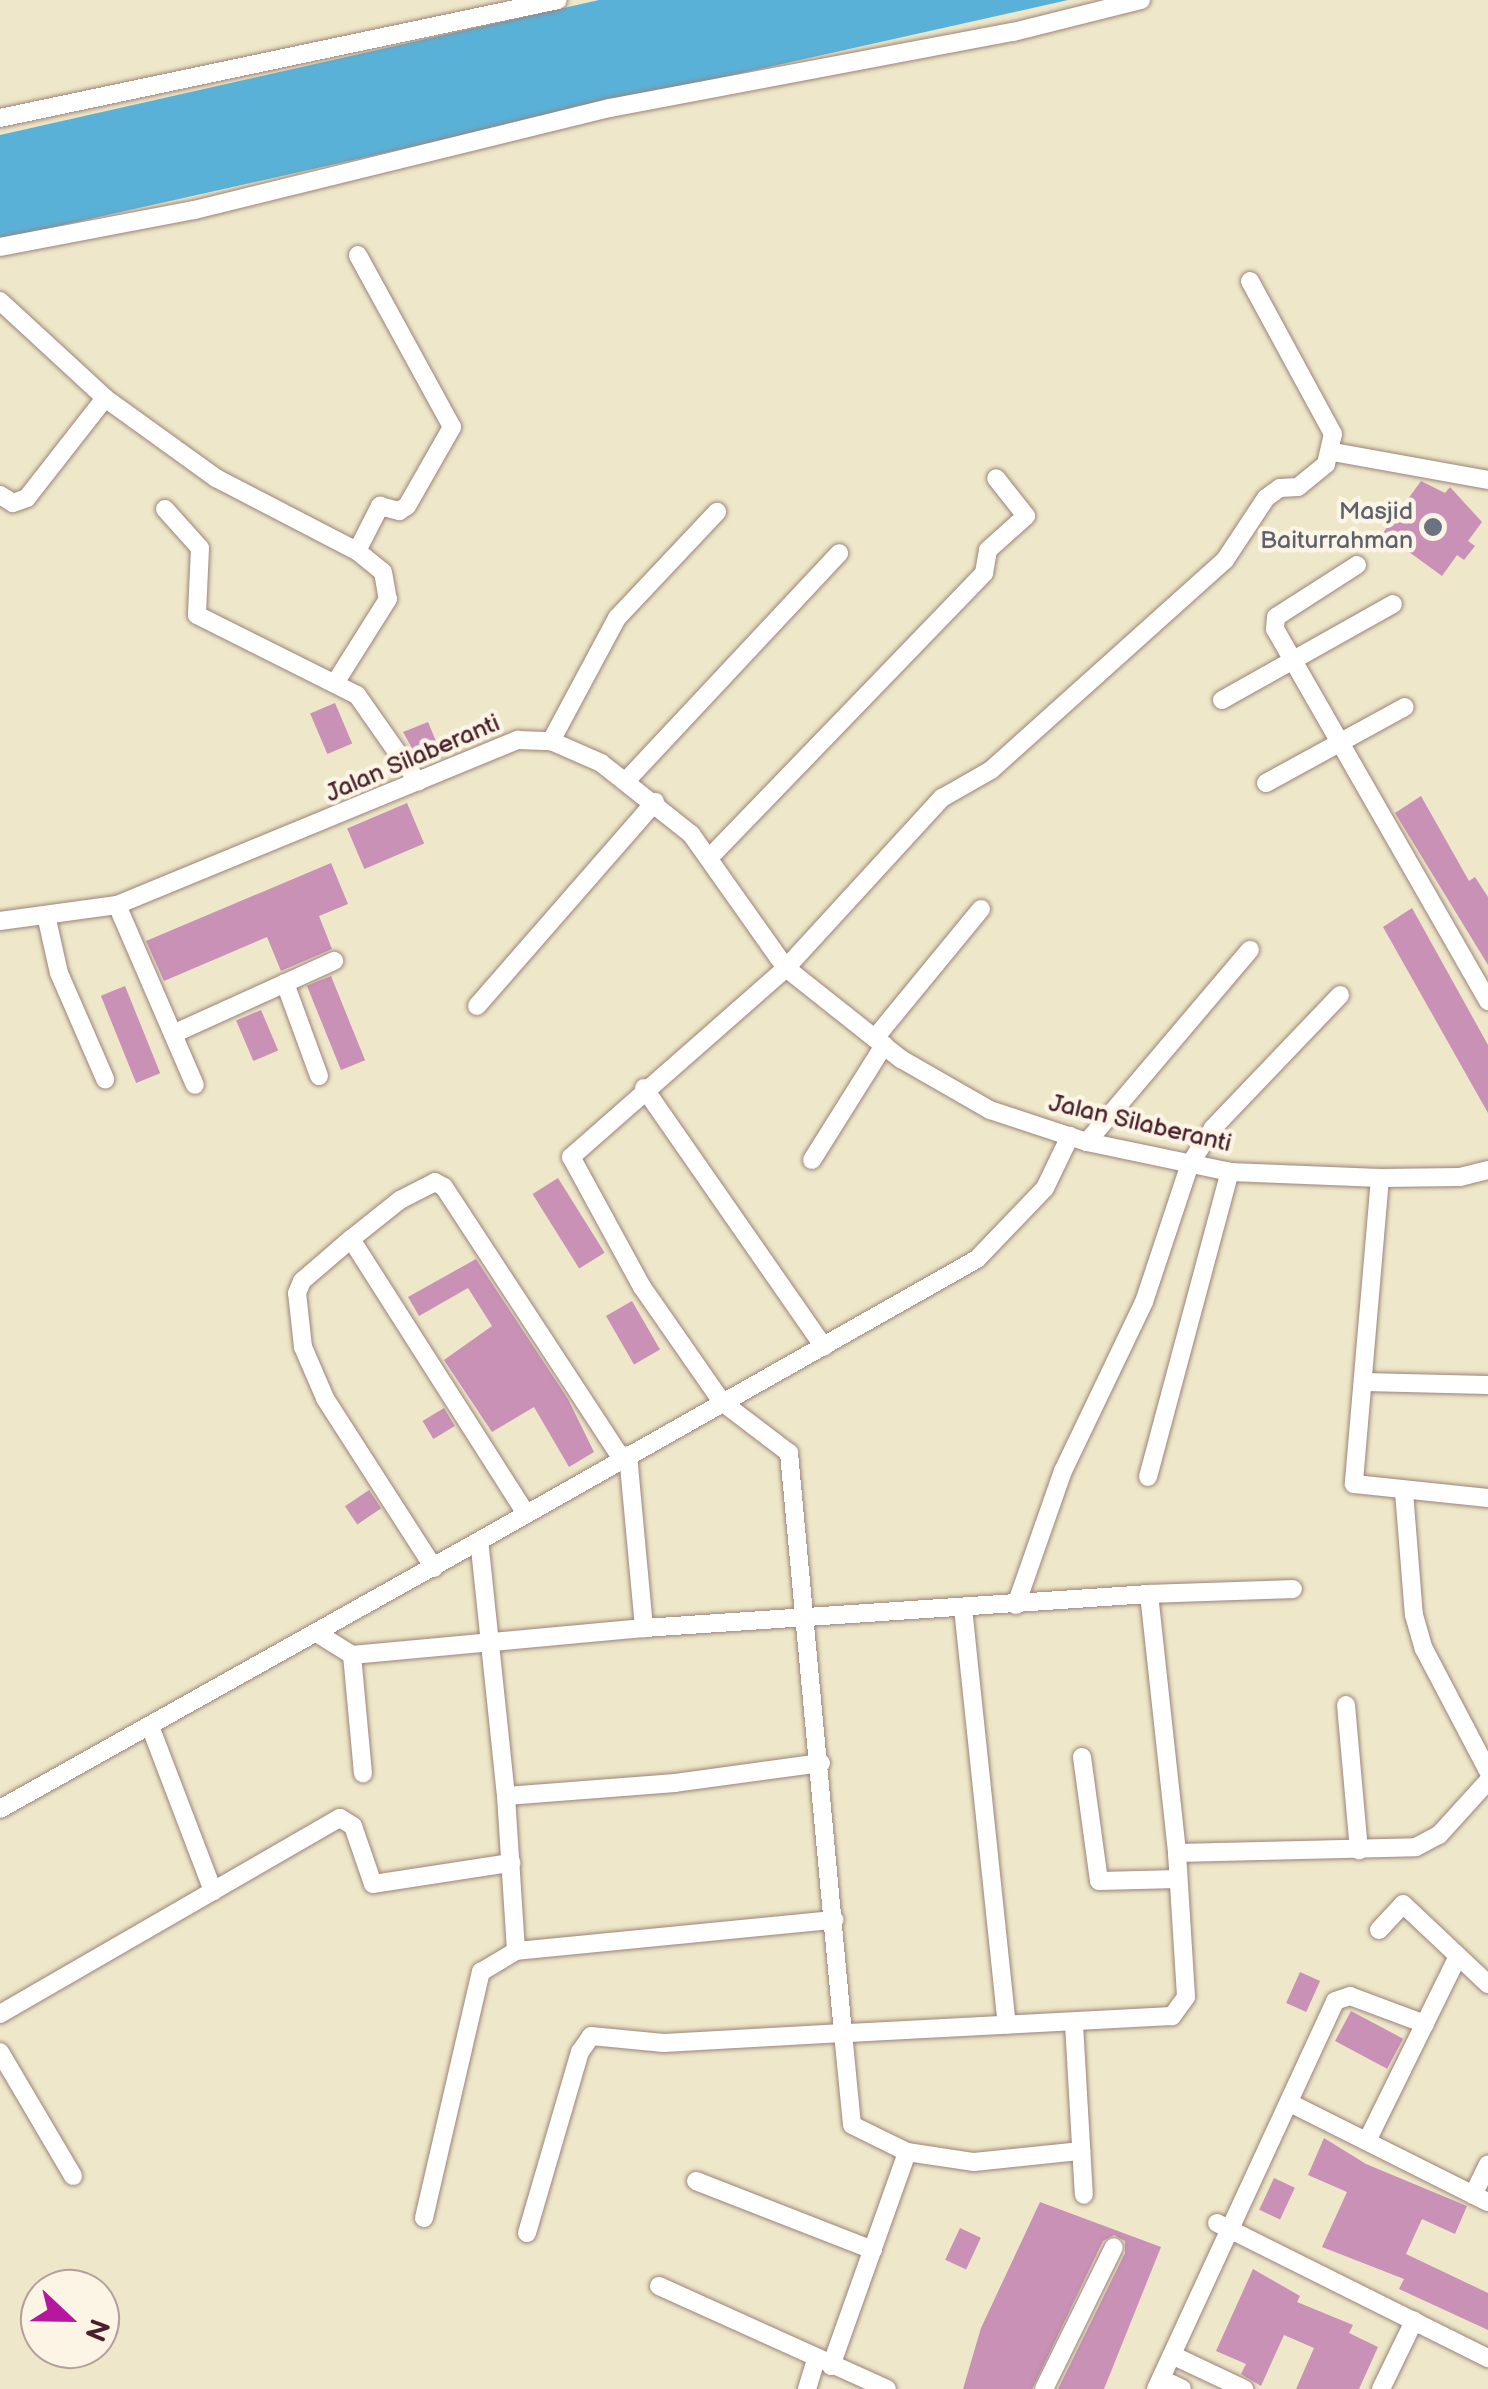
<!DOCTYPE html>
<style>
body{margin:0}
#map{position:relative;width:1488px;height:2389px;overflow:hidden;background:#eee7c9;font-family:"Balsamiq Sans",sans-serif}
div>[style]{position:absolute}
[style*='--x']{left:calc(var(--x)*1px);top:calc(var(--y)*1px);width:calc(var(--w)*1px);rotate:calc(var(--a)*1deg)}
.water>*{inset:0;background:#5ab1d7}
.building>*{inset:0;background:#c991b6;transform-origin:0 0}
.roads{filter:drop-shadow(0 0 2px #9c837a) drop-shadow(0 0 2px #9c837a)}
.minor>*{height:18px;margin:-9px;padding:0 9px;transform-origin:9px;border-radius:9px;background:#fff}
.dots>*{width:28px;height:28px;translate:-50% -50%;box-sizing:border-box;border:5px solid #fcf5e5;border-radius:50%}
span{translate:-50% -50%;white-space:nowrap;text-align:center;line-height:1.15;-webkit-text-stroke:9px #fcf5e5;paint-order:stroke}
.worship-label{font-size:25px;color:#5b616d}
.right{translate:-100% -50%;text-align:right}
.street-label{font-size:25px;color:#4a1f2b}
.north{position:absolute;left:20px;top:2269px;width:100px;height:100px;box-sizing:border-box;background:#fcf5e5;border:2px solid #b59f9b;border-radius:50%;rotate:112deg;font-size:28px;font-weight:700;line-height:40px;text-align:center;color:#4a1f2b}
.north::after{content:'';display:block;margin:auto;width:35px;height:45px;background:#b5179e;clip-path:polygon(50% 0,100% 100%,50% 72%,0 100%)}
</style>
<div id="map">
<div class="water">
<div style="clip-path:polygon(599px 0,1068px 0,0 239px,0 135px)"></div>
</div>
<div class="building">
<div style="clip-path:polygon(1421px 481px,1445px 493px,1450px 487px,1482px 522px,1468px 541px,1475px 546px,1464px 560px,1457px 555px,1442px 576px,1383px 533px)"></div>
<div style="left:335px;top:703px;width:44px;height:27px;rotate:67deg"></div>
<div style="clip-path:polygon(428px 722px,443px 758px,422px 766px,403px 732px)"></div>
<div style="clip-path:polygon(1421px 796px,1469px 881px,1475px 877px,1488px 897px,1488px 965px,1395px 813px)"></div>
<div style="left:407px;top:803px;width:44px;height:65px;rotate:67deg"></div>
<div style="clip-path:polygon(331px 863px,348px 904px,319px 916px,332px 949px,281px 971px,267px 937px,164px 981px,146px 941px)"></div>
<div style="clip-path:polygon(1412px 908px,1488px 1045px,1488px 1113px,1383px 927px)"></div>
<div style="left:331px;top:976px;width:91px;height:26px;rotate:68deg"></div>
<div style="left:125px;top:986px;width:94px;height:26px;rotate:68deg"></div>
<div style="left:261px;top:1010px;width:44px;height:27px;rotate:67deg"></div>
<div style="left:558px;top:1178px;width:88px;height:30px;rotate:58deg"></div>
<div style="clip-path:polygon(476px 1259px,568px 1399px,594px 1452px,569px 1467px,534px 1407px,492px 1432px,444px 1360px,492px 1326px,468px 1288px,419px 1316px,408px 1297px)"></div>
<div style="left:632px;top:1301px;width:56px;height:30px;rotate:60deg"></div>
<div style="left:444px;top:1408px;width:21px;height:25px;rotate:59deg"></div>
<div style="left:369px;top:1490px;width:22px;height:29px;rotate:56deg"></div>
<div style="left:1300px;top:1972px;width:22px;height:34px;rotate:24deg"></div>
<div style="left:1351px;top:2011px;width:59px;height:34px;rotate:28deg"></div>
<div style="clip-path:polygon(1324px 2138px,1366px 2164px,1467px 2206px,1455px 2234px,1422px 2219px,1406px 2254px,1488px 2293px,1488px 2330px,1399px 2289px,1404px 2279px,1322px 2247px,1347px 2192px,1308px 2175px)"></div>
<div style="left:1274px;top:2178px;width:23px;height:35px;rotate:25deg"></div>
<div style="clip-path:polygon(1040px 2202px,1161px 2247px,1104px 2389px,1058px 2389px,1125px 2253px,1125px 2241px,1114px 2235px,1103px 2241px,1032px 2389px,963px 2389px,981px 2328px)"></div>
<div style="left:960px;top:2228px;width:23px;height:35px;rotate:25deg"></div>
<div style="clip-path:polygon(1253px 2269px,1300px 2296px,1297px 2302px,1353px 2325px,1349px 2333px,1378px 2347px,1359px 2389px,1296px 2389px,1314px 2348px,1284px 2335px,1261px 2386px,1241px 2374px,1246px 2364px,1216px 2351px)"></div>
</div>
<div class="roads">
<div class="minor">
<div style="--x:0;--y:118;--w:570;--a:-11.94"></div>
<div style="--x:0;--y:247;--w:197;--a:-10.8"></div>
<div style="--x:194;--y:210;--w:428;--a:-13.8"></div>
<div style="--x:610;--y:108;--w:410;--a:-10.7"></div>
<div style="--x:1013;--y:32;--w:132;--a:-14"></div>
<div style="--x:0;--y:301;--w:143;--a:42.7"></div>
<div style="--x:105;--y:398;--w:127;--a:128"></div>
<div style="--x:27;--y:498;--w:15;--a:160"></div>
<div style="--x:13;--y:503;--w:15;--a:-148"></div>
<div style="--x:105;--y:398;--w:137;--a:35.8"></div>
<div style="--x:216;--y:478;--w:159;--a:27.4"></div>
<div style="--x:357;--y:551;--w:33;--a:39"></div>
<div style="--x:383;--y:572;--w:27;--a:80"></div>
<div style="--x:388;--y:599;--w:99;--a:122.2"></div>
<div style="--x:1333;--y:452;--w:158;--a:10.2"></div>
<div style="--x:165;--y:509;--w:52;--a:48.1"></div>
<div style="--x:200;--y:548;--w:67;--a:92.6"></div>
<div style="--x:197;--y:615;--w:179;--a:26.6"></div>
<div style="--x:357;--y:695;--w:106;--a:55"></div>
<div style="--x:357;--y:551;--w:51;--a:-62.9"></div>
<div style="--x:380;--y:506;--w:20;--a:15"></div>
<div style="--x:399;--y:511;--w:9;--a:-32"></div>
<div style="--x:407;--y:506;--w:91;--a:-60.3"></div>
<div style="--x:452;--y:427;--w:196;--a:-118.7"></div>
<div style="--x:1357;--y:565;--w:96;--a:147.3"></div>
<div style="--x:1276;--y:617;--w:12;--a:95"></div>
<div style="--x:1275;--y:629;--w:429;--a:60.2"></div>
<div style="--x:1222;--y:700;--w:196;--a:-29.3"></div>
<div style="--x:551;--y:741;--w:140;--a:-61.8"></div>
<div style="--x:617;--y:618;--w:146;--a:-46.7"></div>
<div style="--x:626;--y:781;--w:312;--a:-46.9"></div>
<div style="--x:1266;--y:783;--w:158;--a:-28.7"></div>
<div style="--x:712;--y:855;--w:392;--a:-46"></div>
<div style="--x:984;--y:573;--w:23;--a:-80"></div>
<div style="--x:988;--y:550;--w:51;--a:-41.8"></div>
<div style="--x:1026;--y:516;--w:48;--a:-128.3"></div>
<div style="--x:117;--y:905;--w:196;--a:66.6"></div>
<div style="--x:46;--y:915;--w:59;--a:77.4"></div>
<div style="--x:59;--y:973;--w:116;--a:66.5"></div>
<div style="--x:0;--y:921;--w:118;--a:-7.8"></div>
<div style="--x:117;--y:905;--w:434;--a:-22.4"></div>
<div style="--x:518;--y:740;--w:33;--a:2"></div>
<div style="--x:551;--y:741;--w:55;--a:23.7"></div>
<div style="--x:601;--y:763;--w:115;--a:38.3"></div>
<div style="--x:691;--y:834;--w:164;--a:54.7"></div>
<div style="--x:786;--y:968;--w:147;--a:38.4"></div>
<div style="--x:901;--y:1059;--w:103;--a:29.8"></div>
<div style="--x:990;--y:1110;--w:102;--a:18.3"></div>
<div style="--x:1087;--y:1142;--w:146;--a:11.8"></div>
<div style="--x:1230;--y:1172;--w:150;--a:2.3"></div>
<div style="--x:1380;--y:1178;--w:80;--a:-0.7"></div>
<div style="--x:1460;--y:1177;--w:29;--a:-14"></div>
<div style="--x:285;--y:983;--w:99;--a:69.9"></div>
<div style="--x:477;--y:1006;--w:271;--a:-48.9"></div>
<div style="--x:173;--y:1034;--w:177;--a:-24.4"></div>
<div style="--x:875;--y:1038;--w:167;--a:-50.6"></div>
<div style="--x:644;--y:1088;--w:315;--a:55.2"></div>
<div style="--x:1087;--y:1142;--w:252;--a:-49.7"></div>
<div style="--x:812;--y:1160;--w:136;--a:-57.9"></div>
<div style="--x:1380;--y:1178;--w:307;--a:94.9"></div>
<div style="--x:1354;--y:1484;--w:135;--a:6"></div>
<div style="--x:351;--y:1239;--w:63;--a:-38.5"></div>
<div style="--x:400;--y:1200;--w:39;--a:-27"></div>
<div style="--x:435;--y:1182;--w:10;--a:29"></div>
<div style="--x:444;--y:1187;--w:325;--a:56.8"></div>
<div style="--x:1363;--y:1382;--w:125;--a:1.4"></div>
<div style="--x:628;--y:1455;--w:174;--a:84.7"></div>
<div style="--x:1148;--y:1477;--w:316;--a:-75"></div>
<div style="--x:1404;--y:1492;--w:123;--a:85.4"></div>
<div style="--x:1414;--y:1615;--w:35;--a:74"></div>
<div style="--x:1424;--y:1649;--w:138;--a:62.3"></div>
<div style="--x:434;--y:1568;--w:202;--a:-122.7"></div>
<div style="--x:325;--y:1398;--w:56;--a:-113.3"></div>
<div style="--x:303;--y:1347;--w:54;--a:-96.3"></div>
<div style="--x:297;--y:1293;--w:13;--a:-67"></div>
<div style="--x:302;--y:1281;--w:65;--a:-40.6"></div>
<div style="--x:351;--y:1239;--w:326;--a:57.5"></div>
<div style="--x:1149;--y:1594;--w:144;--a:-2"></div>
<div style="--x:1016;--y:1605;--w:142;--a:-70.7"></div>
<div style="--x:1063;--y:1471;--w:187;--a:-64.4"></div>
<div style="--x:1144;--y:1302;--w:145;--a:-71.6"></div>
<div style="--x:1190;--y:1164;--w:43;--a:-57.4"></div>
<div style="--x:1213;--y:1128;--w:184;--a:-46.3"></div>
<div style="--x:963;--y:1608;--w:419;--a:84"></div>
<div style="--x:320;--y:1635;--w:38;--a:32"></div>
<div style="--x:352;--y:1655;--w:293;--a:-5.3"></div>
<div style="--x:644;--y:1628;--w:506;--a:-3.85"></div>
<div style="--x:1149;--y:1594;--w:261;--a:83.8"></div>
<div style="--x:1177;--y:1853;--w:239;--a:-1.4"></div>
<div style="--x:1416;--y:1847;--w:26;--a:-28"></div>
<div style="--x:1439;--y:1835;--w:73;--a:-47.8"></div>
<div style="--x:352;--y:1655;--w:119;--a:84.7"></div>
<div style="--x:1346;--y:1705;--w:146;--a:84.9"></div>
<div style="--x:150;--y:1726;--w:177;--a:69.1"></div>
<div style="--x:1082;--y:1757;--w:125;--a:82.2"></div>
<div style="--x:1099;--y:1881;--w:79;--a:-1.5"></div>
<div style="--x:821;--y:1763;--w:147;--a:172.2"></div>
<div style="--x:675;--y:1783;--w:169;--a:175.6"></div>
<div style="--x:506;--y:1796;--w:256;--a:-96"></div>
<div style="--x:479;--y:1541;--w:572;--a:-29.52"></div>
<div style="--x:977;--y:1259;--w:98;--a:-46.2"></div>
<div style="--x:1045;--y:1188;--w:58;--a:-64.3"></div>
<div style="--x:506;--y:1796;--w:155;--a:86.3"></div>
<div style="--x:516;--y:1951;--w:320;--a:-5.6"></div>
<div style="--x:0;--y:1809;--w:549;--a:-29.23"></div>
<div style="--x:1177;--y:1853;--w:144;--a:86.4"></div>
<div style="--x:1186;--y:1997;--w:24;--a:126"></div>
<div style="--x:1172;--y:2016;--w:329;--a:177"></div>
<div style="--x:843;--y:2033;--w:583;--a:-95.32"></div>
<div style="--x:789;--y:1453;--w:84;--a:-142.7"></div>
<div style="--x:722;--y:1402;--w:140;--a:-124.8"></div>
<div style="--x:642;--y:1287;--w:148;--a:-118.6"></div>
<div style="--x:571;--y:1157;--w:286;--a:-41.3"></div>
<div style="--x:786;--y:968;--w:231;--a:-47.5"></div>
<div style="--x:942;--y:798;--w:56;--a:-29.7"></div>
<div style="--x:991;--y:770;--w:314;--a:-41.9"></div>
<div style="--x:1225;--y:560;--w:74;--a:-56.5"></div>
<div style="--x:1266;--y:498;--w:17;--a:-36"></div>
<div style="--x:1280;--y:488;--w:18;--a:-3"></div>
<div style="--x:1298;--y:487;--w:36;--a:-39"></div>
<div style="--x:1326;--y:464;--w:31;--a:-77"></div>
<div style="--x:1333;--y:434;--w:174;--a:-118.5"></div>
<div style="--x:1379;--y:1930;--w:35;--a:-47"></div>
<div style="--x:1403;--y:1904;--w:117;--a:43.3"></div>
<div style="--x:0;--y:2014;--w:392;--a:-30"></div>
<div style="--x:340;--y:1818;--w:15;--a:32"></div>
<div style="--x:353;--y:1826;--w:61;--a:71"></div>
<div style="--x:373;--y:1884;--w:140;--a:-8.7"></div>
<div style="--x:1074;--y:2024;--w:171;--a:86.7"></div>
<div style="--x:0;--y:2052;--w:144;--a:59.5"></div>
<div style="--x:1290;--y:2103;--w:221;--a:26.6"></div>
<div style="--x:1367;--y:2141;--w:206;--a:-63.8"></div>
<div style="--x:696;--y:2181;--w:190;--a:21.3"></div>
<div style="--x:1473;--y:2195;--w:34;--a:-64"></div>
<div style="--x:424;--y:2218;--w:253;--a:-77"></div>
<div style="--x:481;--y:1972;--w:41;--a:-31"></div>
<div style="--x:1217;--y:2223;--w:303;--a:26.5"></div>
<div style="--x:527;--y:2233;--w:189;--a:-73.7"></div>
<div style="--x:580;--y:2052;--w:19;--a:-55"></div>
<div style="--x:591;--y:2036;--w:73;--a:5.5"></div>
<div style="--x:664;--y:2043;--w:179;--a:-3.2"></div>
<div style="--x:843;--y:2033;--w:92;--a:84.4"></div>
<div style="--x:852;--y:2125;--w:61;--a:26.1"></div>
<div style="--x:659;--y:2286;--w:250;--a:24.3"></div>
<div style="--x:1172;--y:2355;--w:80;--a:25.3"></div>
<div style="--x:831;--y:2366;--w:227;--a:-70.4"></div>
<div style="--x:907;--y:2152;--w:68;--a:8.5"></div>
<div style="--x:974;--y:2162;--w:108;--a:-5.9"></div>
<div style="--x:1161;--y:2379;--w:23;--a:25"></div>
<div style="--x:807;--y:2389;--w:31;--a:-73"></div>
<div style="--x:1044;--y:2389;--w:158;--a:-63.8"></div>
<div style="--x:1156;--y:2389;--w:427;--a:-65.2"></div>
<div style="--x:1335;--y:2001;--w:16;--a:-18"></div>
<div style="--x:1350;--y:1996;--w:80;--a:20.5"></div>
<div style="--x:1381;--y:2389;--w:76;--a:-64.1"></div>
</div>
</div>
<div class="dots">
<div style="left:1433px;top:527px;background:#6b7280"></div>
</div>
<div class="worship-label">
<span class="right" style="left:1413px;top:527px">Masjid<br>Baiturrahman</span>
</div>
<div class="street-label">
<span style="left:413px;top:759px;rotate:-23deg">Jalan Silaberanti</span>
<span style="left:1140px;top:1124px;rotate:13deg">Jalan Silaberanti</span>
</div>
<div class="north">N</div>
</div>
